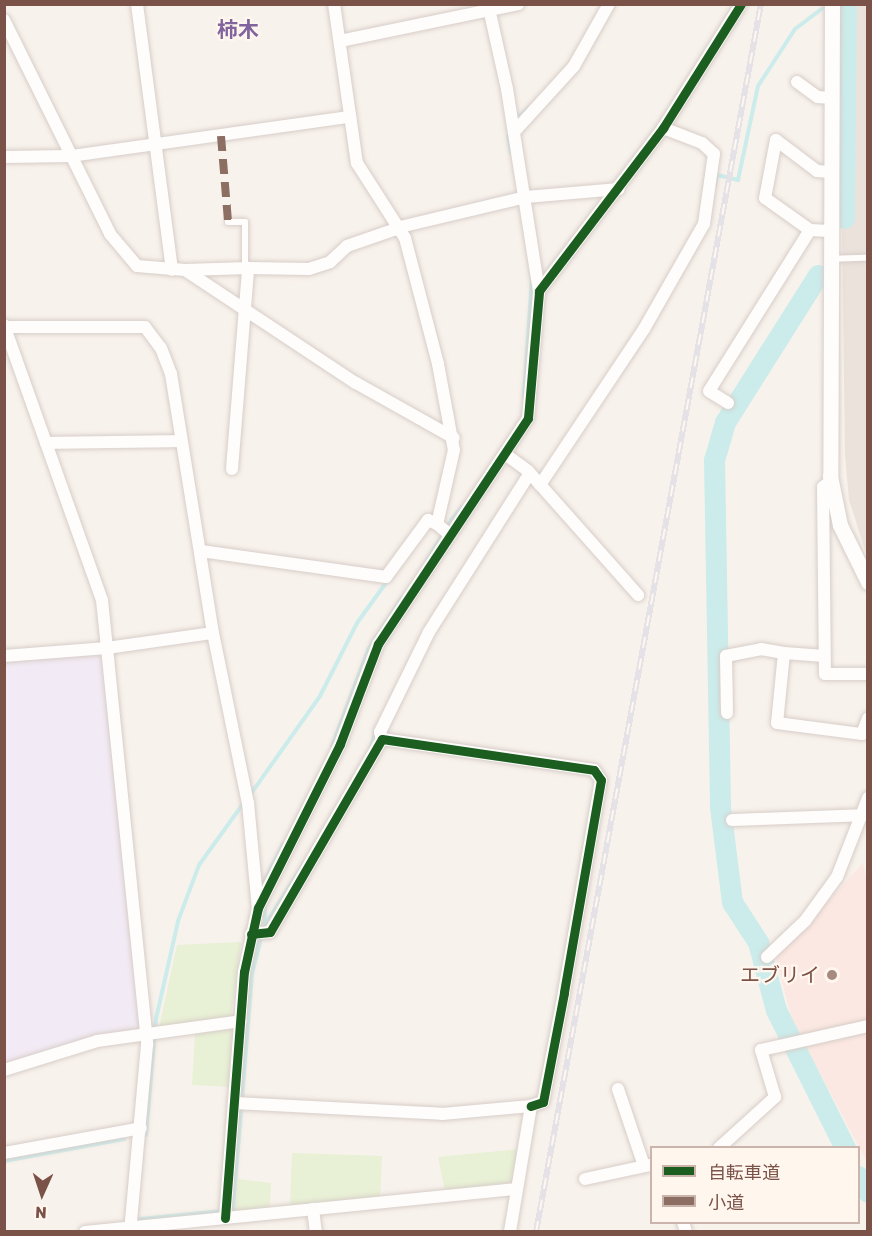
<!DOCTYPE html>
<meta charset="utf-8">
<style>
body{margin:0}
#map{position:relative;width:872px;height:1236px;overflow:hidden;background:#f8f2ec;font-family:Rubik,"Noto Sans JP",sans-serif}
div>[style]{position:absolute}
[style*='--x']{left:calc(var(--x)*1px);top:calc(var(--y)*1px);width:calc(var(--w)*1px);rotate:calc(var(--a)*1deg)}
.commercial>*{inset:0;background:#fce8e2}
.industrial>*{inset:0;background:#ebe2dc}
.education>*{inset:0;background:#f2eaf4}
.green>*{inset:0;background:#e8f0d5}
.stream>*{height:4px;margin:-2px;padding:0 2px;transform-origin:2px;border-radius:2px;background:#cbeceb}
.river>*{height:21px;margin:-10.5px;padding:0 10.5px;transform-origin:10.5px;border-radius:10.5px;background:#cbeceb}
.roads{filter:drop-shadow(0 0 2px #d7cdc8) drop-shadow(0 0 2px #d7cdc8)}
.service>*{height:6px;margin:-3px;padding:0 3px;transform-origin:3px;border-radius:3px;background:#fefdfc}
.minor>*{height:12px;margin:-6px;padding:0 6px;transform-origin:6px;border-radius:6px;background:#fefdfc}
.tertiary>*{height:15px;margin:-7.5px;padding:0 7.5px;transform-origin:7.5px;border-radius:7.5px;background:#fefdfc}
.rail>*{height:6px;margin-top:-3px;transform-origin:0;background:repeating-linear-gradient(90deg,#fff6ee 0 11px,#e4e2e6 0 22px);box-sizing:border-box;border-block:2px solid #e4e2e6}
.quiet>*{height:8px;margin-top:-4px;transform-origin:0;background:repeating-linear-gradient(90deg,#8d6e63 0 15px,transparent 0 23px)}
.cycleway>*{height:9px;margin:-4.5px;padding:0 4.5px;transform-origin:4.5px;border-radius:4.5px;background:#1b5e20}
.dots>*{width:16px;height:16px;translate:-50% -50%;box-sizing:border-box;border:3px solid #fff6ee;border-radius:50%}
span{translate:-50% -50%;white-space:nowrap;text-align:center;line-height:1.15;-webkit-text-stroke:4.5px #fff6ee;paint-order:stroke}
.poi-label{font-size:20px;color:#7b5248}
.right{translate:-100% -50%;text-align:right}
.neighbourhood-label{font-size:21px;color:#81639e;font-weight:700}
.frame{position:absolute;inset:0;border:6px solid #7b5248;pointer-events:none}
.legend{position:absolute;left:650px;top:1146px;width:210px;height:78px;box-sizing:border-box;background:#fff6ee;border:2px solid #cab4ac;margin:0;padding:8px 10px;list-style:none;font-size:18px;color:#7b5248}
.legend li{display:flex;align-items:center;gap:12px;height:30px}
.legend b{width:30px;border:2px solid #cab4ac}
.north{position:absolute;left:12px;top:1164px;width:60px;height:60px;-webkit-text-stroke:4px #fff6ee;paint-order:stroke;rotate:183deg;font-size:16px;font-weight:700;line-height:24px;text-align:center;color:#7b5248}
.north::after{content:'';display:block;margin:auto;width:21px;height:27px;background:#7b5248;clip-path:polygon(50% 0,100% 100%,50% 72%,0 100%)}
</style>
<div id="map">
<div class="commercial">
<div style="clip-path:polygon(863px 863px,868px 886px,867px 1162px,792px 1021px,776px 958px)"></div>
</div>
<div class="industrial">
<div style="clip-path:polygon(849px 5px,867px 5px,867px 556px,849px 500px,845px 456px,842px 220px)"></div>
</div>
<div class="education">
<div style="clip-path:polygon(102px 653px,140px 1024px,134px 1032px,5px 1064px,5px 662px)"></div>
</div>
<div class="green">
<div style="clip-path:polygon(241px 942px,231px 1017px,159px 1028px,177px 945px)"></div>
<div style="clip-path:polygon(233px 1029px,231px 1087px,192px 1085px,195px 1034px)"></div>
<div style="clip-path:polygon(520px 1149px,513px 1182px,445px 1191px,438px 1157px)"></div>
<div style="clip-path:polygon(292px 1153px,382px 1156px,380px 1198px,290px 1206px)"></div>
<div style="clip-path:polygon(238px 1179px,271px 1183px,270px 1207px,235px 1211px)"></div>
</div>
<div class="stream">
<div style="--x:843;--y:9;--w:3;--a:0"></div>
<div style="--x:518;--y:118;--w:14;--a:-45"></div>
<div style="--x:508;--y:136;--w:17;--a:80"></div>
<div style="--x:715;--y:185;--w:10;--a:-79"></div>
<div style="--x:717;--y:175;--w:22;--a:13"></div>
<div style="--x:738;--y:180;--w:96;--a:-78"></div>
<div style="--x:758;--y:86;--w:68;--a:-57"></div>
<div style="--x:795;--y:29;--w:34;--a:-37"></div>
<div style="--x:524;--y:396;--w:118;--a:-86.1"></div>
<div style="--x:451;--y:520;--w:16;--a:-50"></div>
<div style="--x:427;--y:560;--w:48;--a:-58.6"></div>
<div style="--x:332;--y:746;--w:103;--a:-69.4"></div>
<div style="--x:368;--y:650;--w:61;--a:-57.1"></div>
<div style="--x:371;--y:747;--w:19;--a:-74"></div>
<div style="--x:250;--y:795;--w:121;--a:-54.7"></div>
<div style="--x:320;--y:696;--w:82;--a:-63.1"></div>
<div style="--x:357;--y:623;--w:53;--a:-54.2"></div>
<div style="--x:261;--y:888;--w:49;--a:-63.4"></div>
<div style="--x:265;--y:924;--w:17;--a:-90"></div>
<div style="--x:265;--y:925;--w:77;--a:-57.8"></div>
<div style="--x:146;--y:1135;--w:116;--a:-85.1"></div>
<div style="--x:156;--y:1019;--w:100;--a:-77.3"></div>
<div style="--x:178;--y:921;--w:60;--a:-69.4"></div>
<div style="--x:199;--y:865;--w:79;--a:-54.3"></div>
<div style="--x:4;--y:1161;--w:122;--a:-10.4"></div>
<div style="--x:140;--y:1225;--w:6;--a:-81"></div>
<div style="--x:141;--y:1219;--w:92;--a:-5.6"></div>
<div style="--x:233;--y:1210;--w:237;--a:-85.4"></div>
<div style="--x:252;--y:974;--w:41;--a:-76"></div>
</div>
<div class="river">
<div style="--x:844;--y:218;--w:214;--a:-89.5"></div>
<div style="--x:818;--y:275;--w:174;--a:122.3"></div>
<div style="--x:725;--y:422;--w:40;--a:106"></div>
<div style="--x:714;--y:460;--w:347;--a:89"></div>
<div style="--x:720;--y:807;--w:96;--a:82.8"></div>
<div style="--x:732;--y:902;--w:48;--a:57"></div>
<div style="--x:758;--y:942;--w:70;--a:75.2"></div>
<div style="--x:776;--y:1010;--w:154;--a:63.4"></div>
<div style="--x:858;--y:1176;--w:19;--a:58"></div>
</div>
<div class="roads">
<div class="service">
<div style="--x:228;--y:222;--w:17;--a:0"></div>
<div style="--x:245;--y:222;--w:46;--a:90"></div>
<div style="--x:830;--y:259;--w:38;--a:-2"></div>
</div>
<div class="minor">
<div style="--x:137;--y:4;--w:268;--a:82.5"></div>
<div style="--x:334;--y:4;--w:161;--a:81.8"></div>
<div style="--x:357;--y:163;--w:89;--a:57.4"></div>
<div style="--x:405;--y:238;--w:130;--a:75.3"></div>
<div style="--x:438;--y:364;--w:87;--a:79.5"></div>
<div style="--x:454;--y:450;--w:76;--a:102.9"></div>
<div style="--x:437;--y:524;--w:16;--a:40"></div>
<div style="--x:488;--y:4;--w:87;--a:77.4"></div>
<div style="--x:507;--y:89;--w:205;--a:81"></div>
<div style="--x:4;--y:20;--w:239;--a:63.6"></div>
<div style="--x:110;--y:234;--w:42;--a:49.8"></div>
<div style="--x:137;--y:266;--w:48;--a:4.8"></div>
<div style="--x:185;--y:270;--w:205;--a:33.5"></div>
<div style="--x:356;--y:383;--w:112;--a:29.3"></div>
<div style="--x:340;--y:41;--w:182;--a:-11.7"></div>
<div style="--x:797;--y:82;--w:26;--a:36"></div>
<div style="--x:818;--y:97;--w:13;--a:4"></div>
<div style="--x:514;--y:132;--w:89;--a:-47.7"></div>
<div style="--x:574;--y:66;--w:71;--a:-60.6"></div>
<div style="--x:4;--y:157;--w:67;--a:-0.9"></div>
<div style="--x:71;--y:156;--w:282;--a:-8"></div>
<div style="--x:400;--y:227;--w:130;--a:-13.4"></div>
<div style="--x:526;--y:197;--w:93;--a:-4.9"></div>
<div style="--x:810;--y:230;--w:55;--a:-144.6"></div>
<div style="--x:765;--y:198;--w:59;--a:-79.3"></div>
<div style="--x:776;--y:140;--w:51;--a:37.1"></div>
<div style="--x:817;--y:171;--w:13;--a:4"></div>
<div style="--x:185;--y:270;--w:63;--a:-1.8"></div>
<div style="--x:4;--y:325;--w:292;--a:70.4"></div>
<div style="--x:102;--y:600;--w:48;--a:84.1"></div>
<div style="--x:107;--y:648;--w:107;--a:-8.1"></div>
<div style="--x:6;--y:327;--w:139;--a:0"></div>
<div style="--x:145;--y:327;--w:26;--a:53"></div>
<div style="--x:161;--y:348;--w:28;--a:69"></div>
<div style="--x:171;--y:374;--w:262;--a:80.8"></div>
<div style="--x:213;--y:633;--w:174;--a:78.4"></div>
<div style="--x:248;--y:803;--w:105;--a:84.6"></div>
<div style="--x:728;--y:403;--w:22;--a:-148"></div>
<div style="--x:709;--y:391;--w:190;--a:-57.9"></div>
<div style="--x:810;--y:230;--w:19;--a:3"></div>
<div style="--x:46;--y:443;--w:135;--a:-0.8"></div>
<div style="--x:505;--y:454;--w:29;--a:36"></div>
<div style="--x:528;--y:471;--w:166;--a:48.4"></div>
<div style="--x:232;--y:469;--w:202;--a:-85.4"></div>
<div style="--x:248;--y:268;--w:61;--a:0.9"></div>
<div style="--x:309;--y:269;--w:22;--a:-18"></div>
<div style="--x:330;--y:262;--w:23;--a:-43"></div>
<div style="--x:347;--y:246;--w:52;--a:-19.1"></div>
<div style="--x:831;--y:481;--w:10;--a:143"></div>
<div style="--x:823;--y:487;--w:187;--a:89.4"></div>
<div style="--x:825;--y:674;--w:43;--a:0"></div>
<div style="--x:540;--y:485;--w:187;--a:-56.3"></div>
<div style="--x:644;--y:329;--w:121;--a:-60.3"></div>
<div style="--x:704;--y:224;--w:71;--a:-81.9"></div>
<div style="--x:714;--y:154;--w:16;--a:-137"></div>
<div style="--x:702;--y:143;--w:42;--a:-159"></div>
<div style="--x:201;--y:551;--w:187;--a:8"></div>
<div style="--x:386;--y:577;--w:71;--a:-53.6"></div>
<div style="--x:428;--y:520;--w:10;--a:24"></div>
<div style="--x:4;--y:656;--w:103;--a:-4.4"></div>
<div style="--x:107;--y:648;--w:399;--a:84.2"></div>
<div style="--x:147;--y:1045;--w:188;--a:95.2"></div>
<div style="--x:824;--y:656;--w:40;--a:-175.7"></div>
<div style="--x:784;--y:653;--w:70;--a:95.7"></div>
<div style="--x:777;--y:723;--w:86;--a:7.4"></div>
<div style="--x:862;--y:734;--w:17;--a:-69"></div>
<div style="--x:727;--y:713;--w:57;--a:-91"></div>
<div style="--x:726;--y:656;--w:36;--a:-11"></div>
<div style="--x:761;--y:649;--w:23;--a:10"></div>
<div style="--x:382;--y:739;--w:7;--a:-106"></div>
<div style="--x:380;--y:732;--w:111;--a:-63.9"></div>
<div style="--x:429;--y:632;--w:188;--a:-57.6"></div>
<div style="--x:732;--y:820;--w:136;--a:-2.1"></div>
<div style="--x:251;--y:934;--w:19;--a:-6"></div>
<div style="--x:270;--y:932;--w:223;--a:-59.9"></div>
<div style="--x:382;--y:739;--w:214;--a:8.3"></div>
<div style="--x:594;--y:770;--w:12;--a:55"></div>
<div style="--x:601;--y:780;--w:216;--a:99.9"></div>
<div style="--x:564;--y:993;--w:111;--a:100.9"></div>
<div style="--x:543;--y:1102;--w:13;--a:162"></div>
<div style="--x:767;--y:957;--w:52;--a:-43.5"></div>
<div style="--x:805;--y:921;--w:54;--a:-54"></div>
<div style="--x:837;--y:877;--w:85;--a:-68.6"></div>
<div style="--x:4;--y:1070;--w:97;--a:-17.3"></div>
<div style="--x:97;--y:1041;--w:145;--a:-7.9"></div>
<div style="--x:618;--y:1089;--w:81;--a:71.3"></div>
<div style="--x:235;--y:1103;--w:207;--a:3"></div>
<div style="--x:442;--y:1114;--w:89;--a:-5.1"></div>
<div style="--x:531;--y:1106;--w:128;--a:99.5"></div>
<div style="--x:719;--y:1148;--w:76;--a:-42.3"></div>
<div style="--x:775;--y:1097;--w:49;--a:-106.6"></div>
<div style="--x:761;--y:1050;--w:110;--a:-12.6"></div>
<div style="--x:4;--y:1153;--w:139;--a:-10.3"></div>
<div style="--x:585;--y:1179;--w:66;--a:-12.2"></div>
<div style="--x:313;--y:1209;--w:23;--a:83"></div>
<div style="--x:225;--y:1218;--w:247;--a:-85.6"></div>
<div style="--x:244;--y:972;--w:66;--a:-77.7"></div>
<div style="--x:258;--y:908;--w:183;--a:-63.4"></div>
<div style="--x:340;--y:744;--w:107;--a:-69.2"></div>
<div style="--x:378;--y:644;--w:271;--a:-56.4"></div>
<div style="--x:528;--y:418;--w:127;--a:-85"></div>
<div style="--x:539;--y:291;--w:205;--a:-52.7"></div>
<div style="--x:663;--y:128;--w:146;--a:-57.8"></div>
<div style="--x:683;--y:1222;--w:10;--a:73"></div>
<div style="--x:85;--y:1232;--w:434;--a:-5.7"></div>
</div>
<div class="tertiary">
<div style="--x:832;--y:4;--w:472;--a:90.2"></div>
<div style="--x:830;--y:476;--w:50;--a:78.5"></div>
<div style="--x:840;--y:525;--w:64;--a:63.8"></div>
</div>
</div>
<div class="rail">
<div style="--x:536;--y:1232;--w:1248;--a:-79.62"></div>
</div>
<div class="quiet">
<div style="--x:221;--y:136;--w:86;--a:85.3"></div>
</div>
<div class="cycleway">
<div style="--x:251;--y:934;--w:19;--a:-6"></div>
<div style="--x:270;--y:932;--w:223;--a:-59.9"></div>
<div style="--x:382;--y:739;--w:214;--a:8.3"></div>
<div style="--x:594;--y:770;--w:12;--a:55"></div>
<div style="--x:601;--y:780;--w:216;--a:99.9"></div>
<div style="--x:564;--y:993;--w:111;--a:100.9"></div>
<div style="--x:543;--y:1102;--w:13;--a:162"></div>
<div style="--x:225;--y:1218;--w:247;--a:-85.6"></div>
<div style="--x:244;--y:972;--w:66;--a:-77.7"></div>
<div style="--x:258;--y:908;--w:183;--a:-63.4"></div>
<div style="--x:340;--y:744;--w:107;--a:-69.2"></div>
<div style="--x:378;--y:644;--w:271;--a:-56.4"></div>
<div style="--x:528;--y:418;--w:127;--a:-85"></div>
<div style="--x:539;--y:291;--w:205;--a:-52.7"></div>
<div style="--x:663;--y:128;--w:146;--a:-57.8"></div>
</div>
<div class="dots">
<div style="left:832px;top:975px;background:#a78a81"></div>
</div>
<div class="poi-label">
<span class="right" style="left:820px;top:975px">エブリイ</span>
</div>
<div class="neighbourhood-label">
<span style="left:238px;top:30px">柿木</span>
</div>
<div class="frame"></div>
<ul class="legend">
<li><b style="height:8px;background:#1b5e20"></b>自転車道</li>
<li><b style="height:8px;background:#8d6e63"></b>小道</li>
</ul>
<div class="north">N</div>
</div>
